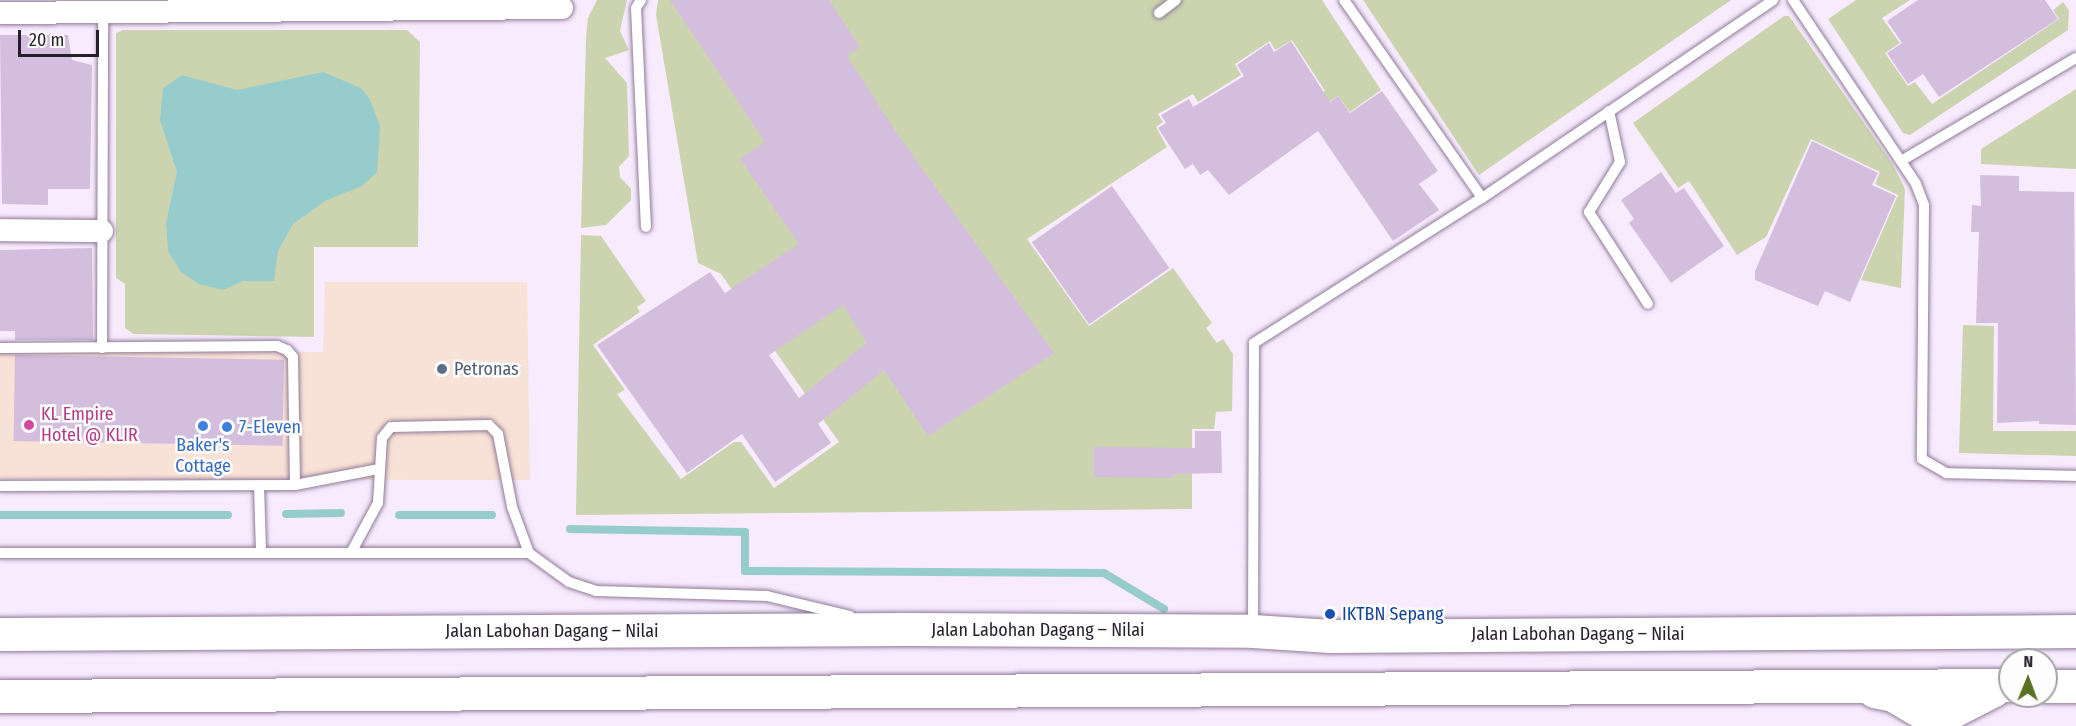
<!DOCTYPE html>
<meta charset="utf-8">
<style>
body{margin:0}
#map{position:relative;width:2076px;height:726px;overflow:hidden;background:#f8ebfe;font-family:"Fira Sans Condensed",sans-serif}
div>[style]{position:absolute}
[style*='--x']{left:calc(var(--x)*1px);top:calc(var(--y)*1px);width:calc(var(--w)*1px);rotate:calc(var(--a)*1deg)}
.commercial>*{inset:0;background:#f8e1d6}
.green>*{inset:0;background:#cbd4ae}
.water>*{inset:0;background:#97cccd}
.stream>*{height:8px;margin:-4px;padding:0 4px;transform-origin:4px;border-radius:4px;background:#97cccd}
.building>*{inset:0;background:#d4bedd;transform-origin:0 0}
.roads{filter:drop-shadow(0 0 2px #907b98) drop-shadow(0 0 2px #907b98)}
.service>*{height:10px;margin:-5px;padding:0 5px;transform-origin:5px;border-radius:5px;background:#fff}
.minor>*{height:22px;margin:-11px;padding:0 11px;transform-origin:11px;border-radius:11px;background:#fff}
.primary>*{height:33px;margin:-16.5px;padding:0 16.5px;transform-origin:16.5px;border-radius:16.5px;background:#fff}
.dots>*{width:16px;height:16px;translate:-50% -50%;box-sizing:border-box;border:3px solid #fdfdfd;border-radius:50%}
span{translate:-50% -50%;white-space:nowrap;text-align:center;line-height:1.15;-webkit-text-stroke:5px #fdfdfd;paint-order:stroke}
.service-label{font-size:18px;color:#4e5e75}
.left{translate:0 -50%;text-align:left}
.hotel-label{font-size:18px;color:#b23c85}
.shop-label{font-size:18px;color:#366cbe}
.transit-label{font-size:18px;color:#164399}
.street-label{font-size:18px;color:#271f2b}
.north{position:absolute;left:1998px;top:648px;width:60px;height:60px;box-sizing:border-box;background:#fdfdfd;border:2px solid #a7a4a9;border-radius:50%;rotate:1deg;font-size:16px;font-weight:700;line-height:24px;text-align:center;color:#271f2b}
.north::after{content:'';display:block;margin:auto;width:21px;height:27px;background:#5a7122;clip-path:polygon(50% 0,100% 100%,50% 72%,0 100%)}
.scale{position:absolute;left:18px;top:30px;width:81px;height:27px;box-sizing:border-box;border:3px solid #271f2b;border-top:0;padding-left:8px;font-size:18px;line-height:21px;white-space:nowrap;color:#271f2b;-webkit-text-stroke:4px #fdfdfd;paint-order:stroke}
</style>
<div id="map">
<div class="commercial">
<div style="clip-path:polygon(325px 282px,527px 282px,530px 480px,0 479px,0 352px,323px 352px)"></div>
</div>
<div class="green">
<div style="clip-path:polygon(597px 0,627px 0,620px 31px,629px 50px,605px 58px,627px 83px,629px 156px,619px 167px,620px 177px,631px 189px,631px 200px,606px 225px,581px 228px,586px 39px,588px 18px)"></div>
<div style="clip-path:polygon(658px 0,1322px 0,1381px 90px,1350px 112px,1338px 96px,1315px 111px,1308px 102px,1325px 91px,1292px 40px,1275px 50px,1270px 41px,1235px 64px,1241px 75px,1198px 102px,1193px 94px,1158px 114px,1163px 122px,1156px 127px,1167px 147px,1027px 239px,1089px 326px,1173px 268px,1212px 323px,1206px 328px,1217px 343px,1223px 339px,1233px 354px,1232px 411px,1216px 412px,1214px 429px,1192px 429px,1192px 509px,576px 515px,581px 235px,601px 236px,646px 301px,637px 307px,640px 312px,593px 345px,625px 390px,617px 394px,681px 479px,734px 442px,741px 442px,774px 488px,839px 442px,721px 274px,698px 263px,656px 15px)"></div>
<div style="clip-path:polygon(1363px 0,1731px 0,1479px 175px)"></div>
<div style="clip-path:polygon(1856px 0,1910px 0,1882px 18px,1900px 43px,1885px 53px,1908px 86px,1915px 82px,1932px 104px,2059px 19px,2053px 10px,2063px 2px,2069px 10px,2068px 30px,1910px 135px,1903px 133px,1828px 19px)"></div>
<div style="clip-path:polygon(1784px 16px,1789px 16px,1892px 163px,1905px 189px,1901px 288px,1861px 280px,1898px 195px,1875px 184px,1880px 172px,1811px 139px,1766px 237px,1737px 255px,1689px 181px,1678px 188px,1633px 123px)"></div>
<div style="clip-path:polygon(123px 30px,407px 30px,420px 42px,418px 247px,314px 247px,314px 337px,133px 334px,125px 328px,125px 284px,116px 278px,116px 33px)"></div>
<div style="clip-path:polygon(2076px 89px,2076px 169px,1981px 164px,1981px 149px)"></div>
<div style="clip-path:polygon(1963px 325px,1994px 326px,1993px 431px,2076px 431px,2076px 456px,1959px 453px)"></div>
</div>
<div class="water">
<div style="clip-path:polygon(323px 72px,361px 88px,370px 99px,380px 126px,377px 172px,362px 186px,325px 201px,293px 224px,278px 251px,274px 281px,243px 281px,223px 290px,199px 284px,181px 272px,168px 251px,166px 223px,177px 172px,160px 120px,163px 88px,182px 75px,237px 90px)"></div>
</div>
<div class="stream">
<div style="--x:286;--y:514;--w:55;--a:-1"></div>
<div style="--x:0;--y:515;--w:228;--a:0"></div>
<div style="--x:399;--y:515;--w:93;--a:0"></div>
<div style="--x:570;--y:529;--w:175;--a:1"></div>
<div style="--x:745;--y:532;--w:39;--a:90"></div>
<div style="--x:745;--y:571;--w:359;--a:0.3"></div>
<div style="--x:1104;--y:573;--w:70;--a:31"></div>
</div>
<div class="building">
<div style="clip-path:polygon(evenodd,670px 0,829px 0,860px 47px,847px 56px,898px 135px,1054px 353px,928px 436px,884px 370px,818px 424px,831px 443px,775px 482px,742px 434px,687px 473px,597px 345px,710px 272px,725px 293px,799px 244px,740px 159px,765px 142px,670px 0,843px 305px,867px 343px,799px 398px,769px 355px,843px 305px)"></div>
<div style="clip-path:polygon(1918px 0,2045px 0,2058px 19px,1939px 97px,1923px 74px,1908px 84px,1887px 53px,1902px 43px,1887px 21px)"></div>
<div style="clip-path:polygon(0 35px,68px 35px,72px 60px,92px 65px,90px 189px,48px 189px,48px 205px,2px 204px)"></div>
<div style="clip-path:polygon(1291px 41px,1330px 102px,1338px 96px,1350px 113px,1382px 91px,1438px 171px,1419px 184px,1439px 210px,1393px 241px,1318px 131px,1229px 195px,1208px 170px,1200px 175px,1193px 164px,1185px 169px,1158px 128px,1166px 123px,1161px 115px,1189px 99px,1193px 107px,1244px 76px,1237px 65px,1269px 43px,1274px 52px)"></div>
<div style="clip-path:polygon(1812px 141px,1878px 173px,1872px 185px,1896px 196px,1850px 302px,1825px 291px,1818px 306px,1755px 280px,1755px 271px)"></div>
<div style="clip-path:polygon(1661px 172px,1676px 193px,1684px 188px,1724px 246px,1671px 283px,1629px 223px,1634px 219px,1621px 200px)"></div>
<div style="clip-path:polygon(1980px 175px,2019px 176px,2019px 191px,2074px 192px,2076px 425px,2039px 424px,2039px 421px,1997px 423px,1998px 323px,1976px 323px,1979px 232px,1971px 232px,1972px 205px,1981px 206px)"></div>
<div style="left:1112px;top:186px;width:100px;height:98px;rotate:55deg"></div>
<div style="clip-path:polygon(92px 248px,93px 340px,15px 340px,15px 331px,0 331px,0 250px)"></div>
<div style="left:15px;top:355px;width:269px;height:86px;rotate:1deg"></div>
<div style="clip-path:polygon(1195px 431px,1221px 431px,1222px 473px,1173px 474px,1173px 478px,1094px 477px,1094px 447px,1195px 448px)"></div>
</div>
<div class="roads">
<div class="service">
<div style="--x:641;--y:0;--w:9;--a:122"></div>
<div style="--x:636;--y:8;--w:219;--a:87.4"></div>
<div style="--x:1344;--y:0;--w:241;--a:55.1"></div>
<div style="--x:1793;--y:0;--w:221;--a:56.2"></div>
<div style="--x:1916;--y:184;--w:22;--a:69"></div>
<div style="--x:1924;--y:205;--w:254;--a:90.5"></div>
<div style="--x:1922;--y:459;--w:28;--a:30"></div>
<div style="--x:1946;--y:473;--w:130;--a:1.3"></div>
<div style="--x:1159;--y:13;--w:21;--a:-37"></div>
<div style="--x:1609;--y:111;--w:52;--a:77.8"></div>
<div style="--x:1620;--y:162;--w:59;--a:121.8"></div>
<div style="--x:1589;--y:212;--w:109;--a:57.3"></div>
<div style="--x:1901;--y:161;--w:203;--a:-30.5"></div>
<div style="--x:0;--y:348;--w:277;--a:-0.4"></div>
<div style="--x:277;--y:346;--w:11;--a:22"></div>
<div style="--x:287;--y:350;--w:9;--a:49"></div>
<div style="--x:293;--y:357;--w:128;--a:89.1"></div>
<div style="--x:102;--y:348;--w:335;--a:-89.8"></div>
<div style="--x:259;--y:485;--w:67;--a:88.3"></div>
<div style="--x:0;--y:486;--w:295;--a:-0.2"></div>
<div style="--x:295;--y:485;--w:86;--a:-10.8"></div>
<div style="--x:352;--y:551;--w:55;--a:-61.6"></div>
<div style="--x:378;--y:503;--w:65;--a:-86.5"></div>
<div style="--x:382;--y:438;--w:14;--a:-51"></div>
<div style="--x:391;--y:427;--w:98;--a:-1.2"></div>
<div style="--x:489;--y:425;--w:13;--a:45"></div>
<div style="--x:498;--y:434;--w:74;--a:79.1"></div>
<div style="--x:512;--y:507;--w:49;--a:69.7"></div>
<div style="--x:0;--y:553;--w:529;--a:0"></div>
<div style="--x:529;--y:553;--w:49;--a:35.9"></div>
<div style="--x:569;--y:582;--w:28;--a:18"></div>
<div style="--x:596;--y:591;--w:171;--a:1.7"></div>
<div style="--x:767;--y:596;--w:85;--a:13.5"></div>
<div style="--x:1253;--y:627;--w:284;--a:-89.8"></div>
<div style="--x:1254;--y:343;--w:270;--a:-32.5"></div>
<div style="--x:1482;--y:198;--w:352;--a:-34.2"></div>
</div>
<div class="minor">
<div style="--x:0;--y:13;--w:562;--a:-0.51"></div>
<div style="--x:0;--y:230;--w:102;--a:0.6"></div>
</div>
<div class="primary">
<div style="--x:0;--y:634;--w:906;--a:-0.32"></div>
<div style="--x:906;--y:629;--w:347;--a:0.3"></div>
<div style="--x:1253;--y:631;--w:77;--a:3.7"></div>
<div style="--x:1330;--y:636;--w:746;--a:-0.38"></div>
<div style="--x:2046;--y:686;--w:30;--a:0"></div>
<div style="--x:1874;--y:691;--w:19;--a:12"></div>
<div style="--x:1893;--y:695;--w:49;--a:30.8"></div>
<div style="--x:1935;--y:720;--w:66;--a:-27"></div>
<div style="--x:0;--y:696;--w:2010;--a:-0.31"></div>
</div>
</div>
<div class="dots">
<div style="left:442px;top:369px;background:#5c6f8a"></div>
<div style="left:29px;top:425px;background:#d1479c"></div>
<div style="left:203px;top:426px;background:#3f7fe0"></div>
<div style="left:227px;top:427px;background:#3f7fe0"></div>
<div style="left:1330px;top:614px;background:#1a4fb4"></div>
</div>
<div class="service-label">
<span class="left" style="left:454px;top:369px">Petronas</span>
</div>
<div class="hotel-label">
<span class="left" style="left:41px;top:425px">KL Empire<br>Hotel @ KLIR</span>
</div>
<div class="shop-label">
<span class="left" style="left:239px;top:427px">7-Eleven</span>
<span style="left:203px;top:456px">Baker's<br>Cottage</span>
</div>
<div class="transit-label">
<span class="left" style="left:1342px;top:614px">IKTBN Sepang</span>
</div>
<div class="street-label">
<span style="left:1038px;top:630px">Jalan Labohan Dagang ‒ Nilai</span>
<span style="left:552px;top:631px">Jalan Labohan Dagang ‒ Nilai</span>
<span style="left:1578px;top:634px">Jalan Labohan Dagang ‒ Nilai</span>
</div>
<div class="north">N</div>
<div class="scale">20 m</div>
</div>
